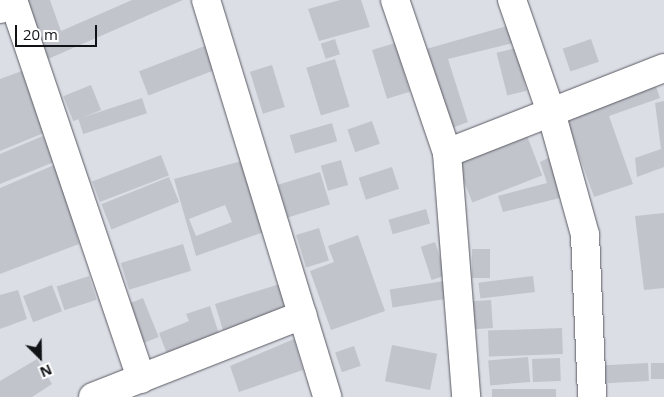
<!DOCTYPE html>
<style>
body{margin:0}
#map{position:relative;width:664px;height:397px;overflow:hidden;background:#dcdee6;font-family:"Open Sans",sans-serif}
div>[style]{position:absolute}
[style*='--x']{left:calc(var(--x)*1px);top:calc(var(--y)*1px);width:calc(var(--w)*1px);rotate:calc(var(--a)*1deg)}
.building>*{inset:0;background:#c2c4cc;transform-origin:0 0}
.roads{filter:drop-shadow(0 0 1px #595a62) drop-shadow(0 0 1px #595a62)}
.minor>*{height:28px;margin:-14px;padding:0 14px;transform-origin:14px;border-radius:14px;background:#fff}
span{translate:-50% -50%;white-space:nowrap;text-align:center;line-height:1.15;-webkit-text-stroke:4px #fff;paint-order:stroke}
.north{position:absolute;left:15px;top:332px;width:50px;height:50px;-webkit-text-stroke:4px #fff;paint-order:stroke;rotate:157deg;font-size:14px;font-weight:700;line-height:20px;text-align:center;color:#121316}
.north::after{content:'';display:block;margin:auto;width:18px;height:22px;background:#121316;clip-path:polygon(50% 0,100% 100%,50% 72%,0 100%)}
.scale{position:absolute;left:15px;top:25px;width:82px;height:22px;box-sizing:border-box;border:2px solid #121316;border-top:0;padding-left:6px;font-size:15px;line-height:18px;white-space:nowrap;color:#121316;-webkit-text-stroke:4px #fff;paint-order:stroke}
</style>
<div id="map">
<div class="building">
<div style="clip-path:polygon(28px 0,50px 0,61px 31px,132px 0,183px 0,48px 59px)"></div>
<div style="clip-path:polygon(340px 0,361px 0,370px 27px,319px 41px,308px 9px)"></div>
<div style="clip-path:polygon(507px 26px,513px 43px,448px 59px,468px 122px,452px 128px,426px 49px)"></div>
<div style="left:335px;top:39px;width:16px;height:15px;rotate:72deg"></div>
<div style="left:591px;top:39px;width:24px;height:30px;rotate:71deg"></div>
<div style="left:395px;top:43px;width:51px;height:24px;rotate:73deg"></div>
<div style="left:210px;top:44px;width:26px;height:76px;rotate:69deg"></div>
<div style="left:516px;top:48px;width:44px;height:20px;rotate:76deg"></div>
<div style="left:335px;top:59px;width:50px;height:30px;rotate:73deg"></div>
<div style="left:272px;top:65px;width:44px;height:23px;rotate:73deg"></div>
<div style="clip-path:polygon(27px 69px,51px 130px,0 151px,0 79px)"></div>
<div style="clip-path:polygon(653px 78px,660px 98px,609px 116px,633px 184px,594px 197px,563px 110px)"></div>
<div style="left:91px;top:85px;width:27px;height:30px;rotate:68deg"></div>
<div style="left:142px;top:98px;width:16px;height:67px;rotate:72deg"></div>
<div style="clip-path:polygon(664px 101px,664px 167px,637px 177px,635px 158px,661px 149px,655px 103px)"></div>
<div style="left:372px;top:121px;width:24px;height:26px;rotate:71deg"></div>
<div style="left:332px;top:123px;width:19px;height:44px;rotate:74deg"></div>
<div style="left:524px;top:128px;width:51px;height:75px;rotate:69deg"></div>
<div style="clip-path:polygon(43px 136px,54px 162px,0 184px,0 154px)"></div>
<div style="left:161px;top:155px;width:22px;height:74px;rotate:69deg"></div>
<div style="clip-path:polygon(evenodd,257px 157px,275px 228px,196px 256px,174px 179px,257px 157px,225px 205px,232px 222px,196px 236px,189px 219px,225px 205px)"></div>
<div style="clip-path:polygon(550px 157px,560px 198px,503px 212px,498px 196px,547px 183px,540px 162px)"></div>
<div style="left:341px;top:160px;width:26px;height:21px;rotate:74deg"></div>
<div style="clip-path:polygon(59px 163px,79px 244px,0 274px,0 188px)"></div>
<div style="left:392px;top:167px;width:23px;height:35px;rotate:72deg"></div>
<div style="left:320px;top:172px;width:34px;height:44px;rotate:73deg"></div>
<div style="left:169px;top:177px;width:27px;height:73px;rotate:68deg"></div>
<div style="left:426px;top:209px;width:15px;height:39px;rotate:74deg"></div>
<div style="clip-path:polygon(664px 213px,664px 288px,644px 290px,635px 216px)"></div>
<div style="left:319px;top:228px;width:34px;height:24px;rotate:73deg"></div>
<div style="clip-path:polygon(358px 235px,385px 311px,331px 330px,310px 271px,334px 262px,328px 246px)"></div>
<div style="left:435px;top:242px;width:35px;height:15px;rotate:72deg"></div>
<div style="left:183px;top:244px;width:28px;height:65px;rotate:73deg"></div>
<div style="left:472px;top:249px;width:18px;height:29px"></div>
<div style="left:89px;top:276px;width:25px;height:34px;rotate:72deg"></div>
<div style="left:533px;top:276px;width:16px;height:55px;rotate:83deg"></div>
<div style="left:444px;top:281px;width:18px;height:55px;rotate:81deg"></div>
<div style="left:280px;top:284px;width:28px;height:68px;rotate:73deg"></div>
<div style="left:52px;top:285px;width:28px;height:31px;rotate:69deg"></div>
<div style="clip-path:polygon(18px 290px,27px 319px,0 329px,0 295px)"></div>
<div style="left:143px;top:298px;width:42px;height:19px;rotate:68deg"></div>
<div style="left:491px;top:300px;width:28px;height:19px;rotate:86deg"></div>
<div style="clip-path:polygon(210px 306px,219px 334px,167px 354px,159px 333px,189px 321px,186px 314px)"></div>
<div style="left:562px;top:328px;width:26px;height:74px;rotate:88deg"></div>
<div style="clip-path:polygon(294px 339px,303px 370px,239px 392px,230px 366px)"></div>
<div style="left:392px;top:345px;width:46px;height:37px;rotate:11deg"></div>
<div style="left:354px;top:346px;width:21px;height:20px;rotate:71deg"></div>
<div style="left:528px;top:357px;width:25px;height:40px;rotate:85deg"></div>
<div style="left:560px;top:358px;width:23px;height:28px;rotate:88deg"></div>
<div style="clip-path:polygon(37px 359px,52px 384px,32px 397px,0 397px,0 381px)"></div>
<div style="left:648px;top:363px;width:18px;height:48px;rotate:87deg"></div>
<div style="left:664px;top:363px;width:16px;height:13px;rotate:90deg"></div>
<div style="left:556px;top:389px;width:8px;height:64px;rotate:90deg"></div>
</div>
<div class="roads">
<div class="minor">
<div style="--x:206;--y:0;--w:415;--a:73"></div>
<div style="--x:395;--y:0;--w:162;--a:71.2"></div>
<div style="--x:447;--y:153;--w:233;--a:-21.4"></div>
<div style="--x:512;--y:0;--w:119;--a:70.8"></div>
<div style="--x:551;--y:112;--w:128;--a:74.5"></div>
<div style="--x:585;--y:235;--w:162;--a:87.5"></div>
<div style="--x:0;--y:9;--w:16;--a:-35"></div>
<div style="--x:13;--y:0;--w:400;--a:71.3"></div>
<div style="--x:447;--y:153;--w:245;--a:85.5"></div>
<div style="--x:93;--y:397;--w:225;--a:-21.4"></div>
</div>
</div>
<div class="north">N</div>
<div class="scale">20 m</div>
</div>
